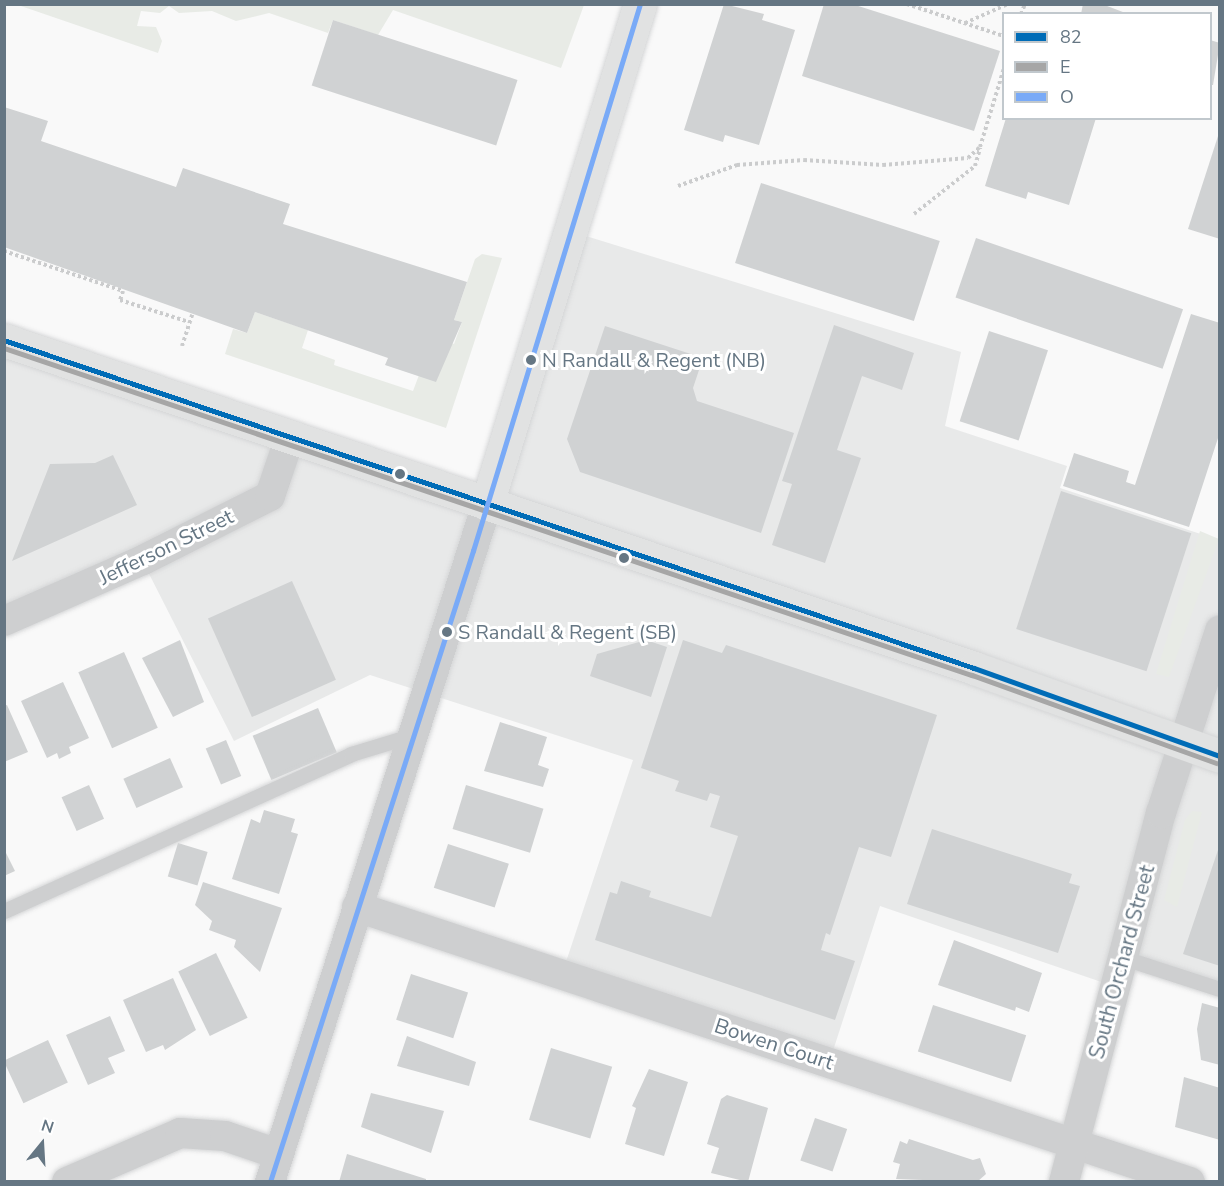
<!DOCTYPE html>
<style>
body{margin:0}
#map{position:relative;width:1224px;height:1186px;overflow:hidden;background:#f9f9f9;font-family:"Nunito Sans",sans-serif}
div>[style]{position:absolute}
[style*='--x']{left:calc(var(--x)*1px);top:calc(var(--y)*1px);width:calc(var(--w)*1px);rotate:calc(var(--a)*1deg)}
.built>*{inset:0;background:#e8e9e9}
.green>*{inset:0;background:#e8ebe6}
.building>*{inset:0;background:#d0d2d3;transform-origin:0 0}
.path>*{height:4px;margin-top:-2px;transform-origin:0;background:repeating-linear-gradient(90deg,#cbcccd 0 3px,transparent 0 6px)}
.roads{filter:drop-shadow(0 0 2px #d5d6d7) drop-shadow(0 0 2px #d5d6d7)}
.lane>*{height:15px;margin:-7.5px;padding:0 7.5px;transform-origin:7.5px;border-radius:7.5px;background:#cecfd0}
.street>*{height:30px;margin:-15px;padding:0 15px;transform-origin:15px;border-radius:15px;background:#cecfd0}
.secondary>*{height:33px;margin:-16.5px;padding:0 16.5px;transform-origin:16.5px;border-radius:16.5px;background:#e1e2e2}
.bus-1>*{height:4.5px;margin:-2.25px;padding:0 2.25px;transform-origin:2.25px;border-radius:2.25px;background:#006cb7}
.bus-2>*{height:4.5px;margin:-2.25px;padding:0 2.25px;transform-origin:2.25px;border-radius:2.25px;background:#a6a6a6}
.bus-3>*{height:4.5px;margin:-2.25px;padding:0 2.25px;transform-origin:2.25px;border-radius:2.25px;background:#79aaf7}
.dots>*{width:16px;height:16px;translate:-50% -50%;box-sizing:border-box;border:3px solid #fff;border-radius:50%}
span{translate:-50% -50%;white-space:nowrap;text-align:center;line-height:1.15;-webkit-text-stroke:6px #fff;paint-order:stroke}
.bus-label{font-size:20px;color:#657683}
.left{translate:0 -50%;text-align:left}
.street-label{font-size:21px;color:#657683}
.frame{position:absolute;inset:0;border:6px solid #657683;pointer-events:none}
.legend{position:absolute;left:1002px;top:12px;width:210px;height:108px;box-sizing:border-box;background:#fff;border:2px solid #c1c8cd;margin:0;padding:8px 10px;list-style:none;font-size:18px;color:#657683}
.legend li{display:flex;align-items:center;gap:12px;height:30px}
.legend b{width:30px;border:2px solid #c1c8cd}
.north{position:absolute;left:12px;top:1114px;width:60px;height:60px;-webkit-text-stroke:4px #fff;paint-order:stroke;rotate:18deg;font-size:16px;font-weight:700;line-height:24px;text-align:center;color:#657683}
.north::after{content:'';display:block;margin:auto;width:21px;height:27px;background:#657683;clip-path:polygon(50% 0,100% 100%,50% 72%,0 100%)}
</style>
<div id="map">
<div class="built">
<div style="clip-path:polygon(573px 232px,961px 352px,945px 426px,1067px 466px,1060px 488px,1219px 540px,1219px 989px,1124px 959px,1116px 987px,880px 906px,829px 1063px,562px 974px,633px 760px,370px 675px,234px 741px,142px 560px,5px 621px,5px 340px,487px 504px)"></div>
</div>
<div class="green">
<div style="clip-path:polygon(18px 5px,584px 5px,561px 68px,393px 10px,378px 35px,333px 20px,328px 33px,269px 13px,236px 21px,212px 11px,179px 13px,169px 6px,160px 13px,141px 11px,137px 26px,156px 27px,162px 41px,158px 53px)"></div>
<div style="clip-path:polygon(482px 254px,502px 258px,446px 428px,225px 354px,233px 329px,247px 333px,255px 312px,308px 330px,302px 348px,335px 360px,334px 365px,413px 391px,419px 375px,449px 342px,454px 344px,462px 322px,454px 320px,475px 259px)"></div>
<div style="clip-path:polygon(1200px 531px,1219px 539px,1169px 677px,1156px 674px)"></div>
<div style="clip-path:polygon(1192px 811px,1202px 812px,1177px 907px,1164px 900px,1185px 820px)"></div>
</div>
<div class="building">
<div style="clip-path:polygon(724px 4px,764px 14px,762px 20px,795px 30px,759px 145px,725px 135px,723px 142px,684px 130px)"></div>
<div style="clip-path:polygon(824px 4px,852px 4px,1000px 51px,974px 131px,802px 76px)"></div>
<div style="clip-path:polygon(1083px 4px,1102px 4px,1128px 14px,1081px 14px)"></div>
<div style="left:333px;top:20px;width:194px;height:69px;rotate:18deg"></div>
<div style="clip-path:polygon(1210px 40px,1220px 43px,1213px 85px,1210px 85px)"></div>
<div style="clip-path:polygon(4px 107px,48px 121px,41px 141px,176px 187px,183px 168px,290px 204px,283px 224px,467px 282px,454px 320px,462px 322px,436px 382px,385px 365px,388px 358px,255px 312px,247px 333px,4px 247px)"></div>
<div style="clip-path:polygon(1006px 118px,1096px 118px,1069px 205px,1028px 192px,1026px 199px,985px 186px)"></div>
<div style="clip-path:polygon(1219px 133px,1220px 133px,1220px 239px,1188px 229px)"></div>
<div style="left:761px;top:183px;width:188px;height:84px;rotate:18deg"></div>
<div style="left:976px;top:238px;width:219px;height:63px;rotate:19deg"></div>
<div style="clip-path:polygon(1191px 314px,1220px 323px,1220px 432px,1189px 527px,1063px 486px,1074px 453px,1129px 471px,1126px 482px,1135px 485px)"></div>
<div style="clip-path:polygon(834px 325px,914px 353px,902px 390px,862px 376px,837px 450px,861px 458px,825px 563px,772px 545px,792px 484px,782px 481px)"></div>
<div style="clip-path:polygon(605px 326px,703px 358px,693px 388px,697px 401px,794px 433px,761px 533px,580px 472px,567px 439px)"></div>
<div style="left:989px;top:331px;width:62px;height:95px;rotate:18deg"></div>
<div style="clip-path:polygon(113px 455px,137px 505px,12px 561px,50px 464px,95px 463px)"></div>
<div style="left:1061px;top:491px;width:137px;height:145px;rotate:18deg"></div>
<div style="left:292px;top:581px;width:108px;height:92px;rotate:66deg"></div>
<div style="clip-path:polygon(180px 640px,204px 702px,173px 717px,142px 658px)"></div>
<div style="clip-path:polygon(646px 640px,667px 647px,651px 697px,590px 676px,597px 654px)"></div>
<div style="clip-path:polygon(683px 640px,722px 653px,726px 645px,937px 715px,891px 857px,859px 847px,830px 935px,826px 933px,821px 950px,855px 961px,835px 1020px,595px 940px,610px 892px,617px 894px,621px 881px,651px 891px,649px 897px,711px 917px,738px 836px,710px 827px,720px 796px,710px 793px,707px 801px,675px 791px,679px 781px,641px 768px)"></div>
<div style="left:124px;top:652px;width:83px;height:50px;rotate:66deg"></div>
<div style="clip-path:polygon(63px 682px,89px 738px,69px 747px,71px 753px,59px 759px,57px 753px,47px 758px,21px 701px)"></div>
<div style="clip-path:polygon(7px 705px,28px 752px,4px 762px,4px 706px)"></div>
<div style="left:318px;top:708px;width:48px;height:71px;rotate:67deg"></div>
<div style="clip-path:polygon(500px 722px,547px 737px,538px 765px,549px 769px,543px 787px,484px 771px)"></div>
<div style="left:226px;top:740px;width:39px;height:22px;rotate:67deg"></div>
<div style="left:170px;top:758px;width:32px;height:51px;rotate:66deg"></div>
<div style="left:89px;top:785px;width:37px;height:30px;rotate:66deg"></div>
<div style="left:466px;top:785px;width:81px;height:46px;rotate:17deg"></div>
<div style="clip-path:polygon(264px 810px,295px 819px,291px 832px,298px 834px,279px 894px,232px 879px,251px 819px,260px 823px)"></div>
<div style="clip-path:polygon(932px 829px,1072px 874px,1069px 883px,1080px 886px,1058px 953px,907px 904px)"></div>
<div style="left:178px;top:843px;width:31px;height:35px;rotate:17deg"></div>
<div style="left:448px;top:844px;width:64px;height:46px;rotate:18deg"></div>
<div style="clip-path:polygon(1220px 844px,1220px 966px,1183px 954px)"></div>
<div style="clip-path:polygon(4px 849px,15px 871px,4px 876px)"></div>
<div style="clip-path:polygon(203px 882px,282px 908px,260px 972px,234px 947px,236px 940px,209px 930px,212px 921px,195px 905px)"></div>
<div style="clip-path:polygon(954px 940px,1042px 973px,1029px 1012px,1016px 1007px,1015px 1011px,938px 985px)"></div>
<div style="left:216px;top:953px;width:72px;height:42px;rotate:64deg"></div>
<div style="left:411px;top:974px;width:60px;height:48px;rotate:18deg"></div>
<div style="clip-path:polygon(173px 978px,196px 1030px,165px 1050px,163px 1045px,146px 1052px,123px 1000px)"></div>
<div style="clip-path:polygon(1202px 1003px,1220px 1008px,1220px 1065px,1201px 1060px,1197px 1029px)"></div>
<div style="left:933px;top:1005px;width:98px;height:49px;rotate:18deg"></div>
<div style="clip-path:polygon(110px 1016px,125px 1051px,108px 1058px,115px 1073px,88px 1085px,66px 1035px)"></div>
<div style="clip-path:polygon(407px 1036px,476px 1062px,469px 1086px,397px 1066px)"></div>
<div style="left:48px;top:1040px;width:47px;height:49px;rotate:65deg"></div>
<div style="left:551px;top:1048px;width:64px;height:75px;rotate:17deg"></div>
<div style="clip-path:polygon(649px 1069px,688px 1082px,664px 1156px,625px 1144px,636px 1108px,632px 1106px)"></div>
<div style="clip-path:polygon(1184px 1077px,1220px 1088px,1220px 1140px,1175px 1127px)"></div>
<div style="clip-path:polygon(371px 1093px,444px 1111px,431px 1153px,361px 1127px)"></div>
<div style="clip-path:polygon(727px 1095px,768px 1108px,748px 1182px,711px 1173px,719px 1148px,707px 1144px,721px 1099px)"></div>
<div style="left:815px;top:1118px;width:34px;height:45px;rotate:19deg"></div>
<div style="clip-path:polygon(909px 1139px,973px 1160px,980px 1158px,986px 1174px,977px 1182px,896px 1179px,900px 1164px,893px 1162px,900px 1141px,907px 1144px)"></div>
<div style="clip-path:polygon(347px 1154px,426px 1179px,426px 1182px,339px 1182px)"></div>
</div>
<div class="path">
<div style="--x:907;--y:4;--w:102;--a:18.3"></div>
<div style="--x:1021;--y:14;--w:11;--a:-68"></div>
<div style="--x:965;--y:23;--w:47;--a:-23.8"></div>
<div style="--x:678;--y:186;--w:63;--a:-19.6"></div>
<div style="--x:737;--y:165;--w:67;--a:-4.3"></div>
<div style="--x:804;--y:160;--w:79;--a:3.6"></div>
<div style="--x:883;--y:165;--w:85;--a:-4.7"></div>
<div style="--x:968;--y:158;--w:16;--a:-43"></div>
<div style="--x:980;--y:147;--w:83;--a:-73.1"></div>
<div style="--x:914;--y:214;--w:78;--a:-38.2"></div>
<div style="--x:975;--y:166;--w:19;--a:-74"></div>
<div style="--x:4;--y:251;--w:126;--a:18.6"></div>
<div style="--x:123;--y:291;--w:9;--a:108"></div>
<div style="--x:120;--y:300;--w:72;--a:17.7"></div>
<div style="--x:182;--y:346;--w:33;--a:-72"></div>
</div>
<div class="roads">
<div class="lane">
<div style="--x:4;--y:911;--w:381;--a:-24.3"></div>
<div style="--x:351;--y:754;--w:65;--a:-17"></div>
<div style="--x:1124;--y:958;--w:101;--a:17.9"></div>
</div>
<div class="street">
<div style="--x:4;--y:621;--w:152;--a:-23.7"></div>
<div style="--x:143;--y:560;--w:142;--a:-26.7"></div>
<div style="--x:270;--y:496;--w:62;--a:-71.3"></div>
<div style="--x:357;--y:907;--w:877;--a:18.27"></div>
<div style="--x:67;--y:1182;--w:123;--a:-23.4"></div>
<div style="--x:180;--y:1133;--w:45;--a:3.8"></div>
<div style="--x:225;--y:1136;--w:56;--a:18.8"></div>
<div style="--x:270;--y:1182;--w:712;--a:-72.25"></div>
<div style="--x:1064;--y:1182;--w:382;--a:-75.3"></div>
<div style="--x:1161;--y:813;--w:192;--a:-72.1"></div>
</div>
<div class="secondary">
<div style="--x:4;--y:340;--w:1024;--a:18.68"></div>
<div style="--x:974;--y:668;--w:261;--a:19.7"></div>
<div style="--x:487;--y:504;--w:523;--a:-72.99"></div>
</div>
</div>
<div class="bus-1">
<div style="--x:4;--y:340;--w:1024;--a:18.68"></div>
<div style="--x:974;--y:668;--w:261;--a:19.7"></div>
</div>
<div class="bus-2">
<div style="--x:4;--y:348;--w:1022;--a:18.67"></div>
<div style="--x:972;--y:675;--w:260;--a:19.8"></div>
</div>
<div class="bus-3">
<div style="--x:270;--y:1182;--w:663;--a:-72.17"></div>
<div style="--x:473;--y:551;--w:572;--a:-73.02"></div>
</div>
<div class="dots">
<div style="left:531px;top:360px;background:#657683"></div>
<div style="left:400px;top:474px;background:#657683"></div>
<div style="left:624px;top:558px;background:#657683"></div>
<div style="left:447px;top:632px;background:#657683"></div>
</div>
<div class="bus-label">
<span class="left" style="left:542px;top:360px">N Randall &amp; Regent (NB)</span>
<span class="left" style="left:458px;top:632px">S Randall &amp; Regent (SB)</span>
</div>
<div class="street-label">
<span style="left:166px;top:547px;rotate:-26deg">Jefferson Street</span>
<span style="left:1122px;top:962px;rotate:-75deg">South Orchard Street</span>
<span style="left:774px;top:1044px;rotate:18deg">Bowen Court</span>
</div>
<div class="frame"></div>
<ul class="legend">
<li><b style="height:8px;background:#006cb7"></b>82</li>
<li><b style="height:8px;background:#a6a6a6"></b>E</li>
<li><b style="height:8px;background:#79aaf7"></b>O</li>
</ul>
<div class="north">N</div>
</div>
